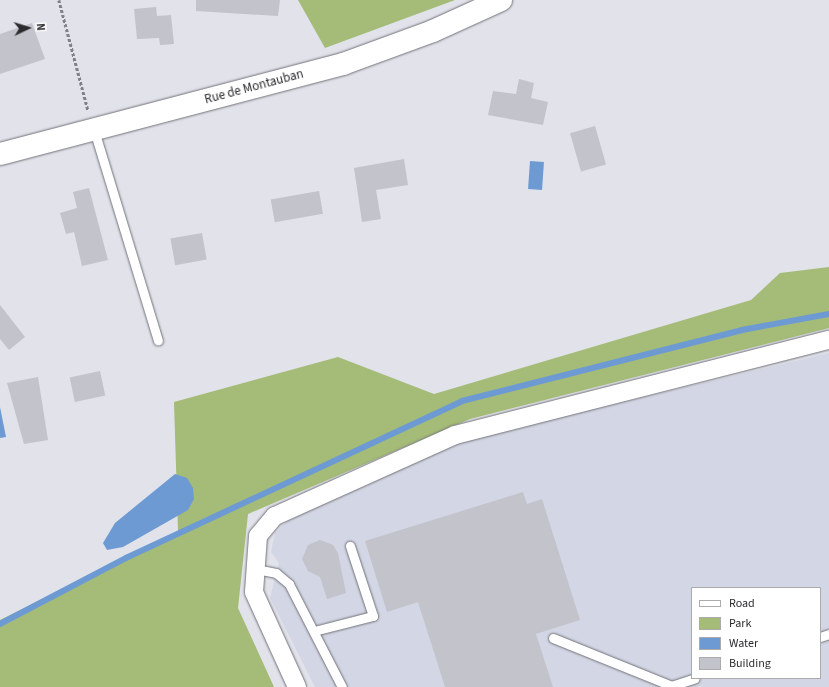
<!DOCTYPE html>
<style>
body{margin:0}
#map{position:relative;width:829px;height:687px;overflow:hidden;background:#e1e2ea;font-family:"Source Sans 3",sans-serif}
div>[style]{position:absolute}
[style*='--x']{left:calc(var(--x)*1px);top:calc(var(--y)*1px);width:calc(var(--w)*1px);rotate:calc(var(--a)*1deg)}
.built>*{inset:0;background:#d3d6e4}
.green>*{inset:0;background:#a4bc77}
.water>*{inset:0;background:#6e9ad4;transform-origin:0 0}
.stream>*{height:5.5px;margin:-2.75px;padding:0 2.75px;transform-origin:2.75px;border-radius:2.75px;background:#6e9ad4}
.building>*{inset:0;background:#c2c3cb;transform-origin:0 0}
.path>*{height:2.5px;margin-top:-1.25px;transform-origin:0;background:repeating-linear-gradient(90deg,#808086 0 3px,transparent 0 5px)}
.roads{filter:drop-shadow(0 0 1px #717279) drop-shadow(0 0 1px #717279)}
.service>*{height:9px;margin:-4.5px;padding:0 4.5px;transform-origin:4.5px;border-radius:4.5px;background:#fff}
.minor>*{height:18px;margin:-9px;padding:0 9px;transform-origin:9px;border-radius:9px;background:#fff}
.tertiary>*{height:22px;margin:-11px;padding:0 11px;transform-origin:11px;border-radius:11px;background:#fff}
span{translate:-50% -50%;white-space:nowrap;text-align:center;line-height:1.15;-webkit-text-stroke:4px #fff;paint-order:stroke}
.street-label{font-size:13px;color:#2c2c2f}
.legend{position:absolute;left:691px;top:587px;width:130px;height:92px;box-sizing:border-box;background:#fff;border:1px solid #ababac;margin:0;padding:5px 7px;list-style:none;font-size:12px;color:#2c2c2f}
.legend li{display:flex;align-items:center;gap:8px;height:20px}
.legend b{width:20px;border:1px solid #ababac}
.north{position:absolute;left:8px;top:8px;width:40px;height:40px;-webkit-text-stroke:3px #fff;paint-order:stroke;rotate:86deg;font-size:11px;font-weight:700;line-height:16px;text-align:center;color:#2c2c2f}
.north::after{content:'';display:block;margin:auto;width:14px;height:18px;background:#2c2c2f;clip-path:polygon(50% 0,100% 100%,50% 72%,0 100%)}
</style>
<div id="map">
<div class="built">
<div style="clip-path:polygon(evenodd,829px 353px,829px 687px,315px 687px,270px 598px,279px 563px,271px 552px,275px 533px,289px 519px,456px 442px,829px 353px,692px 588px,820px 588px,820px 678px,692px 678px,692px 588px)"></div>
</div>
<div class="green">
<div style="clip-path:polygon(298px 0,455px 0,325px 48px)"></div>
<div style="clip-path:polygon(829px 267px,829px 328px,470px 419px,248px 514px,238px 608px,274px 687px,0 687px,0 620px,178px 531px,174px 402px,338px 357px,434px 394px,751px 300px,780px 273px)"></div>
</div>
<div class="water">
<div style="left:530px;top:161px;width:14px;height:28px;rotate:4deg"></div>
<div style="clip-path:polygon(0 407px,6px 437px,0 438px)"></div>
<div style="clip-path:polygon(175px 474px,187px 478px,193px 488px,194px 499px,188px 510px,123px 547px,107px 550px,103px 543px,115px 523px)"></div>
</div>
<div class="stream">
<div style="--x:0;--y:624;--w:142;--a:-27.6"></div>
<div style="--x:126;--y:558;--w:371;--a:-25"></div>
<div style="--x:462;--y:401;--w:289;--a:-14.2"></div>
<div style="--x:742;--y:330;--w:88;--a:-10.4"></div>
</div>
<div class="building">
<div style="clip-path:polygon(196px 0,280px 0,278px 16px,196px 11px)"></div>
<div style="clip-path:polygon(156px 7px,157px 16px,171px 15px,174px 44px,160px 45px,159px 38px,137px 39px,134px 9px)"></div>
<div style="clip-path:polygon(32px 23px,45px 59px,0 74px,0 34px)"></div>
<div style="clip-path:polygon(519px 79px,534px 83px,531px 98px,548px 102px,543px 125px,488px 115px,493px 91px,516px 94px)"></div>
<div style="left:595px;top:126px;width:40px;height:26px;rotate:74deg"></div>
<div style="clip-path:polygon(404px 159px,408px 185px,376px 190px,381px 219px,362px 222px,354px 168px)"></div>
<div style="clip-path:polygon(89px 188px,108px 260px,82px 266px,74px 232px,66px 234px,60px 213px,77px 208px,73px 192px)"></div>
<div style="left:319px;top:191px;width:23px;height:49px;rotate:80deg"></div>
<div style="left:202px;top:233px;width:27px;height:32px;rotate:80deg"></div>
<div style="clip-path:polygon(0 305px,25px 337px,9px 350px,0 339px)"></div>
<div style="left:100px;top:371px;width:25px;height:31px;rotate:78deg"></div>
<div style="clip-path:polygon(38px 377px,48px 440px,24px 444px,7px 383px)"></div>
<div style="clip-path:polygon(523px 492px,527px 504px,542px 499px,580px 620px,536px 634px,553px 687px,445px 687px,418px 602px,387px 612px,365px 541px)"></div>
<div style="clip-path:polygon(320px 540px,333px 545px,338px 553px,346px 593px,327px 599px,320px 577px,308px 571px,302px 559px,308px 545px)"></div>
</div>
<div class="path">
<div style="--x:59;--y:0;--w:114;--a:75.2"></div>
</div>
<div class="roads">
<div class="service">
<div style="--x:94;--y:130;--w:220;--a:73.1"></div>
<div style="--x:256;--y:569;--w:20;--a:11"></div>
<div style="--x:276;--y:573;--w:17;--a:40"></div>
<div style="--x:289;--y:584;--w:116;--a:62.8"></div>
<div style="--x:314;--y:631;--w:61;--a:-14.3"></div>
<div style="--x:373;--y:616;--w:74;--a:-108.2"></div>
<div style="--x:820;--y:637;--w:9;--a:-18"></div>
<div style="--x:553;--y:638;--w:128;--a:22"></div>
<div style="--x:668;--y:687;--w:28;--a:-18"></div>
</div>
<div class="minor">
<div style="--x:297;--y:687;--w:104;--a:-114.4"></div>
<div style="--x:254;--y:592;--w:56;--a:-85.9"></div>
<div style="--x:258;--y:536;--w:26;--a:-50"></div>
<div style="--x:275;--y:516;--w:197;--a:-24.2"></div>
<div style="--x:455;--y:435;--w:386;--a:-14.3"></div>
</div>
<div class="tertiary">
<div style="--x:0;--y:154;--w:355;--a:-14.7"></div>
<div style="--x:343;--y:64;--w:96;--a:-20.1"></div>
<div style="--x:433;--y:31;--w:75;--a:-24.5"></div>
</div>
</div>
<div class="street-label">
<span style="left:254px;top:87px;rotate:-15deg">Rue de Montauban</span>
</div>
<ul class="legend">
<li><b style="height:5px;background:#fff"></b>Road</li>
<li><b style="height:11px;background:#a4bc77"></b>Park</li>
<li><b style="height:11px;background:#6e9ad4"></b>Water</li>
<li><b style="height:11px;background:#c2c3cb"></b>Building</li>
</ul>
<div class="north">N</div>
</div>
